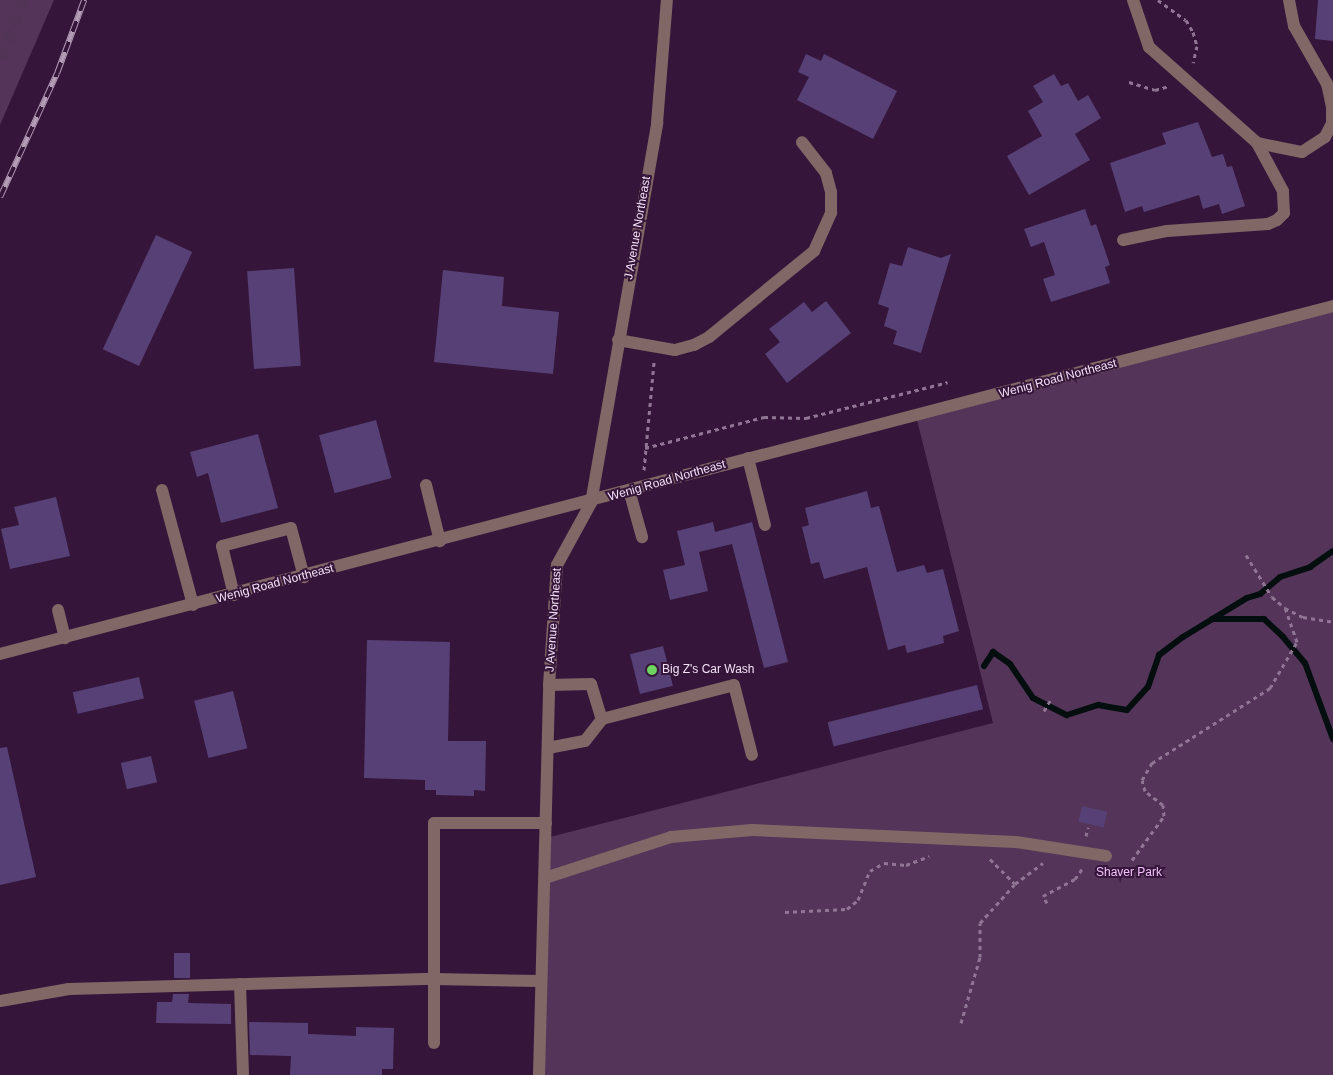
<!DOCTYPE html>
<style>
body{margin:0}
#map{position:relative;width:1333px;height:1075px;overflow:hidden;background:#35163a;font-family:Arial,sans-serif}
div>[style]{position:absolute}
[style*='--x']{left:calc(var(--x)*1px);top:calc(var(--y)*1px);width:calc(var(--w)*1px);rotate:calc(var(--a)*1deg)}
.green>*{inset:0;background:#543559}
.stream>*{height:6px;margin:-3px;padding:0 3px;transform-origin:3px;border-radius:3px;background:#040e0f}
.building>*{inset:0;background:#564076;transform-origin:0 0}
.minor-tunnel>*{height:12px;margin-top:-6px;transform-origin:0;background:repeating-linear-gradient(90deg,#523456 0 12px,transparent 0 18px)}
.path>*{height:3px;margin-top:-1.5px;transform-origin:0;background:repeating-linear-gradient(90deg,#907694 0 4px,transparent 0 8px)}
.minor>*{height:12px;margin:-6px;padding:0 6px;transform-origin:6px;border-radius:6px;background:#816766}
.rail>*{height:5.5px;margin-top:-2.75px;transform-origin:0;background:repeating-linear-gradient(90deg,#35163a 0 11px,#b49cb7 0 22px);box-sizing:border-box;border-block:1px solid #b49cb7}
.dots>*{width:14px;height:14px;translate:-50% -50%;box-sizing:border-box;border:2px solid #35163a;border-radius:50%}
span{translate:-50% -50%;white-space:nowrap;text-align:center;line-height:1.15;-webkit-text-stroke:4px #35163a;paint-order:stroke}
.street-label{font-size:12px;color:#f5e1f8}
.poi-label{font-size:12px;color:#f5e1f8}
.left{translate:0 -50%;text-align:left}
.park-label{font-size:12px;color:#f2c0fb}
</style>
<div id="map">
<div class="green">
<div style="clip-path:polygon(0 0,54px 0,0 125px)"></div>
<div style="clip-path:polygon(1333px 306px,1333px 1075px,539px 1075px,546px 838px,993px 723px,916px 416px)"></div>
</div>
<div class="stream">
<div style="--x:1212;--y:619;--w:52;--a:0"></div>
<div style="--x:1264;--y:619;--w:26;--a:43"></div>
<div style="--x:1283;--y:637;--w:34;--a:50"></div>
<div style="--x:1305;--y:663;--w:81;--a:69.8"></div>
<div style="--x:984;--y:666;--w:17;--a:-57"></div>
<div style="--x:993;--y:652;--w:21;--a:35"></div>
<div style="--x:1010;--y:664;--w:41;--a:55.9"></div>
<div style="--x:1033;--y:698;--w:38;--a:27"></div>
<div style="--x:1067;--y:715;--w:33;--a:-18"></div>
<div style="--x:1098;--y:705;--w:29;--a:10"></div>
<div style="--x:1127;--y:710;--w:31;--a:-48"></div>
<div style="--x:1148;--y:687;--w:34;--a:-71"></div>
<div style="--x:1159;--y:655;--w:30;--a:-37"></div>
<div style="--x:1183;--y:637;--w:75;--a:-31.4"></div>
<div style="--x:1247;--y:598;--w:14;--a:-17"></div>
<div style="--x:1260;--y:594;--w:26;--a:-40"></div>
<div style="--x:1280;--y:577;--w:32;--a:-18"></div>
<div style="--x:1310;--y:567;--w:28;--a:-35"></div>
</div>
<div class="building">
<div style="clip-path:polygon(1318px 0,1333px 0,1333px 41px,1315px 39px)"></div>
<div style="clip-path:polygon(806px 54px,821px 61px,824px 54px,897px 91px,873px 139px,797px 100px,809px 77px,798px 72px)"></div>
<div style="clip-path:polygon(1054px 74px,1061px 86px,1068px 83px,1078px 101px,1088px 95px,1101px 118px,1075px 134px,1090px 160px,1029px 195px,1007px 156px,1042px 136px,1028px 111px,1043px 102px,1033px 86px)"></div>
<div style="clip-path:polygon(1198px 122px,1212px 157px,1223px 154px,1227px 167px,1232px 166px,1245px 206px,1222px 214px,1219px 204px,1203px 209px,1199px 195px,1144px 212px,1142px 206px,1125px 212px,1110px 163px,1166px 144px,1162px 133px)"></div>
<div style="clip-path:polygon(1085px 209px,1091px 226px,1096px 224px,1110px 265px,1105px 267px,1110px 283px,1051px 302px,1043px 279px,1055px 275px,1044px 242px,1031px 247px,1024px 229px)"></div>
<div style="left:156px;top:235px;width:40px;height:126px;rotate:25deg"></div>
<div style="clip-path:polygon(908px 247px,941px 258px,951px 254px,921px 353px,893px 344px,897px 331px,884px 326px,889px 308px,878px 304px,890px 263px,902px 266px)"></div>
<div style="left:294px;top:268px;width:98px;height:47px;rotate:86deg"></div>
<div style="clip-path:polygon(443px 270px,504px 277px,502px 306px,559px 312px,553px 374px,434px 362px)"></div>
<div style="clip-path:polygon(826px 301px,851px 333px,787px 383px,765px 354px,780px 342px,769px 329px,804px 302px,812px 312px)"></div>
<div style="left:376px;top:420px;width:60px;height:59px;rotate:75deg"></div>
<div style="clip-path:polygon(258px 434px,278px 508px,221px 523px,208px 473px,197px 477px,190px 452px)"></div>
<div style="clip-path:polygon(867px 491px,871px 508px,879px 506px,897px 572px,924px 565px,927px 573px,943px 569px,959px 631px,943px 636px,944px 643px,907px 653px,905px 645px,888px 650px,867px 567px,824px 579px,819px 562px,811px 564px,802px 527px,809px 525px,805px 508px)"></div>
<div style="clip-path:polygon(56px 497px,70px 556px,10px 569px,1px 529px,19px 525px,14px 507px)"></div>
<div style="clip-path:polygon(713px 522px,715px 532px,752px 522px,788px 662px,764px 668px,732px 544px,699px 552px,708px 591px,670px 600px,663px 570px,685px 565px,677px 531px)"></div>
<div style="clip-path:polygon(367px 640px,450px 642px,448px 741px,486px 741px,485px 791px,474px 790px,474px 796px,436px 795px,436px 790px,425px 790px,425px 780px,364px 778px)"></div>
<div style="left:663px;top:646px;width:41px;height:34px;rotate:76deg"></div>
<div style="left:139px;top:677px;width:22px;height:68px;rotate:77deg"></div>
<div style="left:977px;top:685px;width:25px;height:154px;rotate:76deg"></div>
<div style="left:233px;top:691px;width:59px;height:40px;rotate:76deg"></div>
<div style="clip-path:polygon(7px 747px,36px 877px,0 885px,0 748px)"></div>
<div style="left:151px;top:756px;width:27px;height:31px;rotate:77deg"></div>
<div style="left:1082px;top:806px;width:26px;height:16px;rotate:13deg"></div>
<div style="left:174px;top:953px;width:16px;height:25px"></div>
<div style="clip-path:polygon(173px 994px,189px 994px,188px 1003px,231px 1004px,231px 1024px,156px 1023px,157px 1002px,172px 1002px)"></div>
<div style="clip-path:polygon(249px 1022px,308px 1023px,308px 1034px,356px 1036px,356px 1027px,394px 1028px,393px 1069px,382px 1069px,382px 1075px,290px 1075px,291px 1056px,250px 1055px)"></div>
</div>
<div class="minor-tunnel">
<div style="--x:0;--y:59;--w:64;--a:-67.9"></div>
</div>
<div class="path">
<div style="--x:1158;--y:0;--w:34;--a:36"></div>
<div style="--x:1186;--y:20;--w:14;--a:60"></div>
<div style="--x:1193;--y:32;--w:15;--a:74"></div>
<div style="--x:1197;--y:46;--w:17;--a:103"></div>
<div style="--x:1129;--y:82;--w:27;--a:17"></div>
<div style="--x:1155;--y:90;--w:15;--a:-16"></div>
<div style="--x:645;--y:448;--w:123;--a:-14.6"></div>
<div style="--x:764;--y:417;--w:42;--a:1.4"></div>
<div style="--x:806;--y:418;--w:146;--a:-14.2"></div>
<div style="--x:644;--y:470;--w:108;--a:-84.7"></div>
<div style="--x:1246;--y:555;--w:49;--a:58.2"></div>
<div style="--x:1272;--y:597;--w:17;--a:40"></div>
<div style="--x:1044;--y:711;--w:14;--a:-60"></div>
<div style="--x:1086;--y:836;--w:9;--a:-77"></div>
<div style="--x:990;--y:859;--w:35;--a:45"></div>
<div style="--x:1015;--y:884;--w:35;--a:-37"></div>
<div style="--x:1132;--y:860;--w:54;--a:-54"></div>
<div style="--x:1164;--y:816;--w:11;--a:-95"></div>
<div style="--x:1163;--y:805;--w:23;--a:-142"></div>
<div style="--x:1145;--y:791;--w:11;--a:-105"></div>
<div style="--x:1142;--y:780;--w:20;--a:-60"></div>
<div style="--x:1152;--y:763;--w:140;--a:-32.4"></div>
<div style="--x:1270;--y:688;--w:53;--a:-59.6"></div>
<div style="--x:1297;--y:642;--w:36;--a:-109"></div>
<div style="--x:1285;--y:608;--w:20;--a:27"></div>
<div style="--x:1303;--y:617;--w:30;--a:9"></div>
<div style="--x:1047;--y:903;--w:8;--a:-120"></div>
<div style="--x:1043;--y:896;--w:36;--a:-28"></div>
<div style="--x:1075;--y:879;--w:12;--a:-55"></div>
<div style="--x:785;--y:912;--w:62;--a:-2.8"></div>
<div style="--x:847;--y:909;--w:14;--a:-39"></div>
<div style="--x:858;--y:900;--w:31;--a:-68"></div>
<div style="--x:870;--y:871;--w:16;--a:-30"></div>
<div style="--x:884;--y:863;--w:22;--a:5"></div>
<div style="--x:906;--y:865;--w:25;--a:-21"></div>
<div style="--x:961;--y:1023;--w:69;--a:-73.9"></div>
<div style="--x:980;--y:957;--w:34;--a:-90"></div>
<div style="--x:980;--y:923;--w:52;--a:-48.1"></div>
</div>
<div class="minor">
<div style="--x:1133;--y:0;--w:50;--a:71.2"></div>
<div style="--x:1149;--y:47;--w:144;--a:41.6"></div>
<div style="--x:1257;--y:143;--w:46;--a:11.3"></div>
<div style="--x:1302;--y:152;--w:27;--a:-33"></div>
<div style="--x:1325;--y:137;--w:16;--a:-63"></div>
<div style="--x:1332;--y:123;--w:16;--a:-90"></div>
<div style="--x:1332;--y:107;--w:24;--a:-102"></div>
<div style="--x:1327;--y:84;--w:67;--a:-119.6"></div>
<div style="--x:1294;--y:26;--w:26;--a:-101"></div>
<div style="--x:1123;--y:240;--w:45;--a:-11.6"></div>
<div style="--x:1167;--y:231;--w:101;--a:-4"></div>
<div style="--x:1268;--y:224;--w:10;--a:-24"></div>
<div style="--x:1277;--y:220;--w:10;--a:-45"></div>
<div style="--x:1284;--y:213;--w:22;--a:-93"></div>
<div style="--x:1283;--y:191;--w:55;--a:-118.4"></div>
<div style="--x:618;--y:340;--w:58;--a:10"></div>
<div style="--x:675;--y:350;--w:20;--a:-15"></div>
<div style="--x:694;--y:345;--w:17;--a:-28"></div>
<div style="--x:709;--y:337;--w:136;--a:-39.3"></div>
<div style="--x:814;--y:251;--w:42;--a:-65.9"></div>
<div style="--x:831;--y:213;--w:21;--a:-90"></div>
<div style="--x:831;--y:192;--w:20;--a:-105"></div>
<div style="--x:826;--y:173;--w:39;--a:-128"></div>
<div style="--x:748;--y:458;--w:69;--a:75.8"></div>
<div style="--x:426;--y:485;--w:58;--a:76"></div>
<div style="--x:162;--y:490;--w:119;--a:74.9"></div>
<div style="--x:629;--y:490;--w:49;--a:74.5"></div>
<div style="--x:234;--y:595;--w:50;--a:-103.8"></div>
<div style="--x:222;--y:546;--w:71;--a:-14.6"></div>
<div style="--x:291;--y:528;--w:51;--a:75.1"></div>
<div style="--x:58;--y:610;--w:29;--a:76"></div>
<div style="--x:0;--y:654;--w:1378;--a:-14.63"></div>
<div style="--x:549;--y:685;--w:42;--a:-1.4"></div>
<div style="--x:591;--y:684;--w:37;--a:73"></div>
<div style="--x:548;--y:748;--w:38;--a:-11"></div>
<div style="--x:585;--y:741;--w:28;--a:-52"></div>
<div style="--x:602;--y:719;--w:136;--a:-14.4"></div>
<div style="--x:734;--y:685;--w:72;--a:75.6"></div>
<div style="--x:545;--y:878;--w:133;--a:-18"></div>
<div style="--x:671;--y:837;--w:81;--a:-4.9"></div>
<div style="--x:752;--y:830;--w:264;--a:2.6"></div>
<div style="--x:1016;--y:842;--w:91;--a:8.8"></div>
<div style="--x:240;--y:984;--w:91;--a:88.1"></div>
<div style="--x:0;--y:1001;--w:70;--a:-9.9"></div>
<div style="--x:69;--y:989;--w:365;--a:-1.6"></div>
<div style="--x:434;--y:979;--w:107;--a:1.1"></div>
<div style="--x:434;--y:1043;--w:220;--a:-90"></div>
<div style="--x:434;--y:823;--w:112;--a:0"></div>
<div style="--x:539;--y:1075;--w:390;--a:-88.5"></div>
<div style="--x:549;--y:685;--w:120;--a:-86.2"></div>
<div style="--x:557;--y:565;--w:71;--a:-61.3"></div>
<div style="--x:591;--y:503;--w:386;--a:-80.1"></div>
<div style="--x:657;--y:123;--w:123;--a:-85.4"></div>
</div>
<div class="rail">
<div style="--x:0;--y:197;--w:136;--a:-65.3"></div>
<div style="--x:57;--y:73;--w:78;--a:-69.7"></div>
</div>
<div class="dots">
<div style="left:652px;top:670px;background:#6ed361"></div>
</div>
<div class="street-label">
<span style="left:638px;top:228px;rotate:-80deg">J Avenue Northeast</span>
<span style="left:1058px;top:379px;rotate:-15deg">Wenig Road Northeast</span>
<span style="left:667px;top:481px;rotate:-16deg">Wenig Road Northeast</span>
<span style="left:275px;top:584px;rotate:-15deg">Wenig Road Northeast</span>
<span style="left:554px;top:620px;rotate:-86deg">J Avenue Northeast</span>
</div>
<div class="poi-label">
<span class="left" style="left:662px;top:670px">Big Z's Car Wash</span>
</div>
<div class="park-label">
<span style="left:1129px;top:873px">Shaver Park</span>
</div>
</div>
